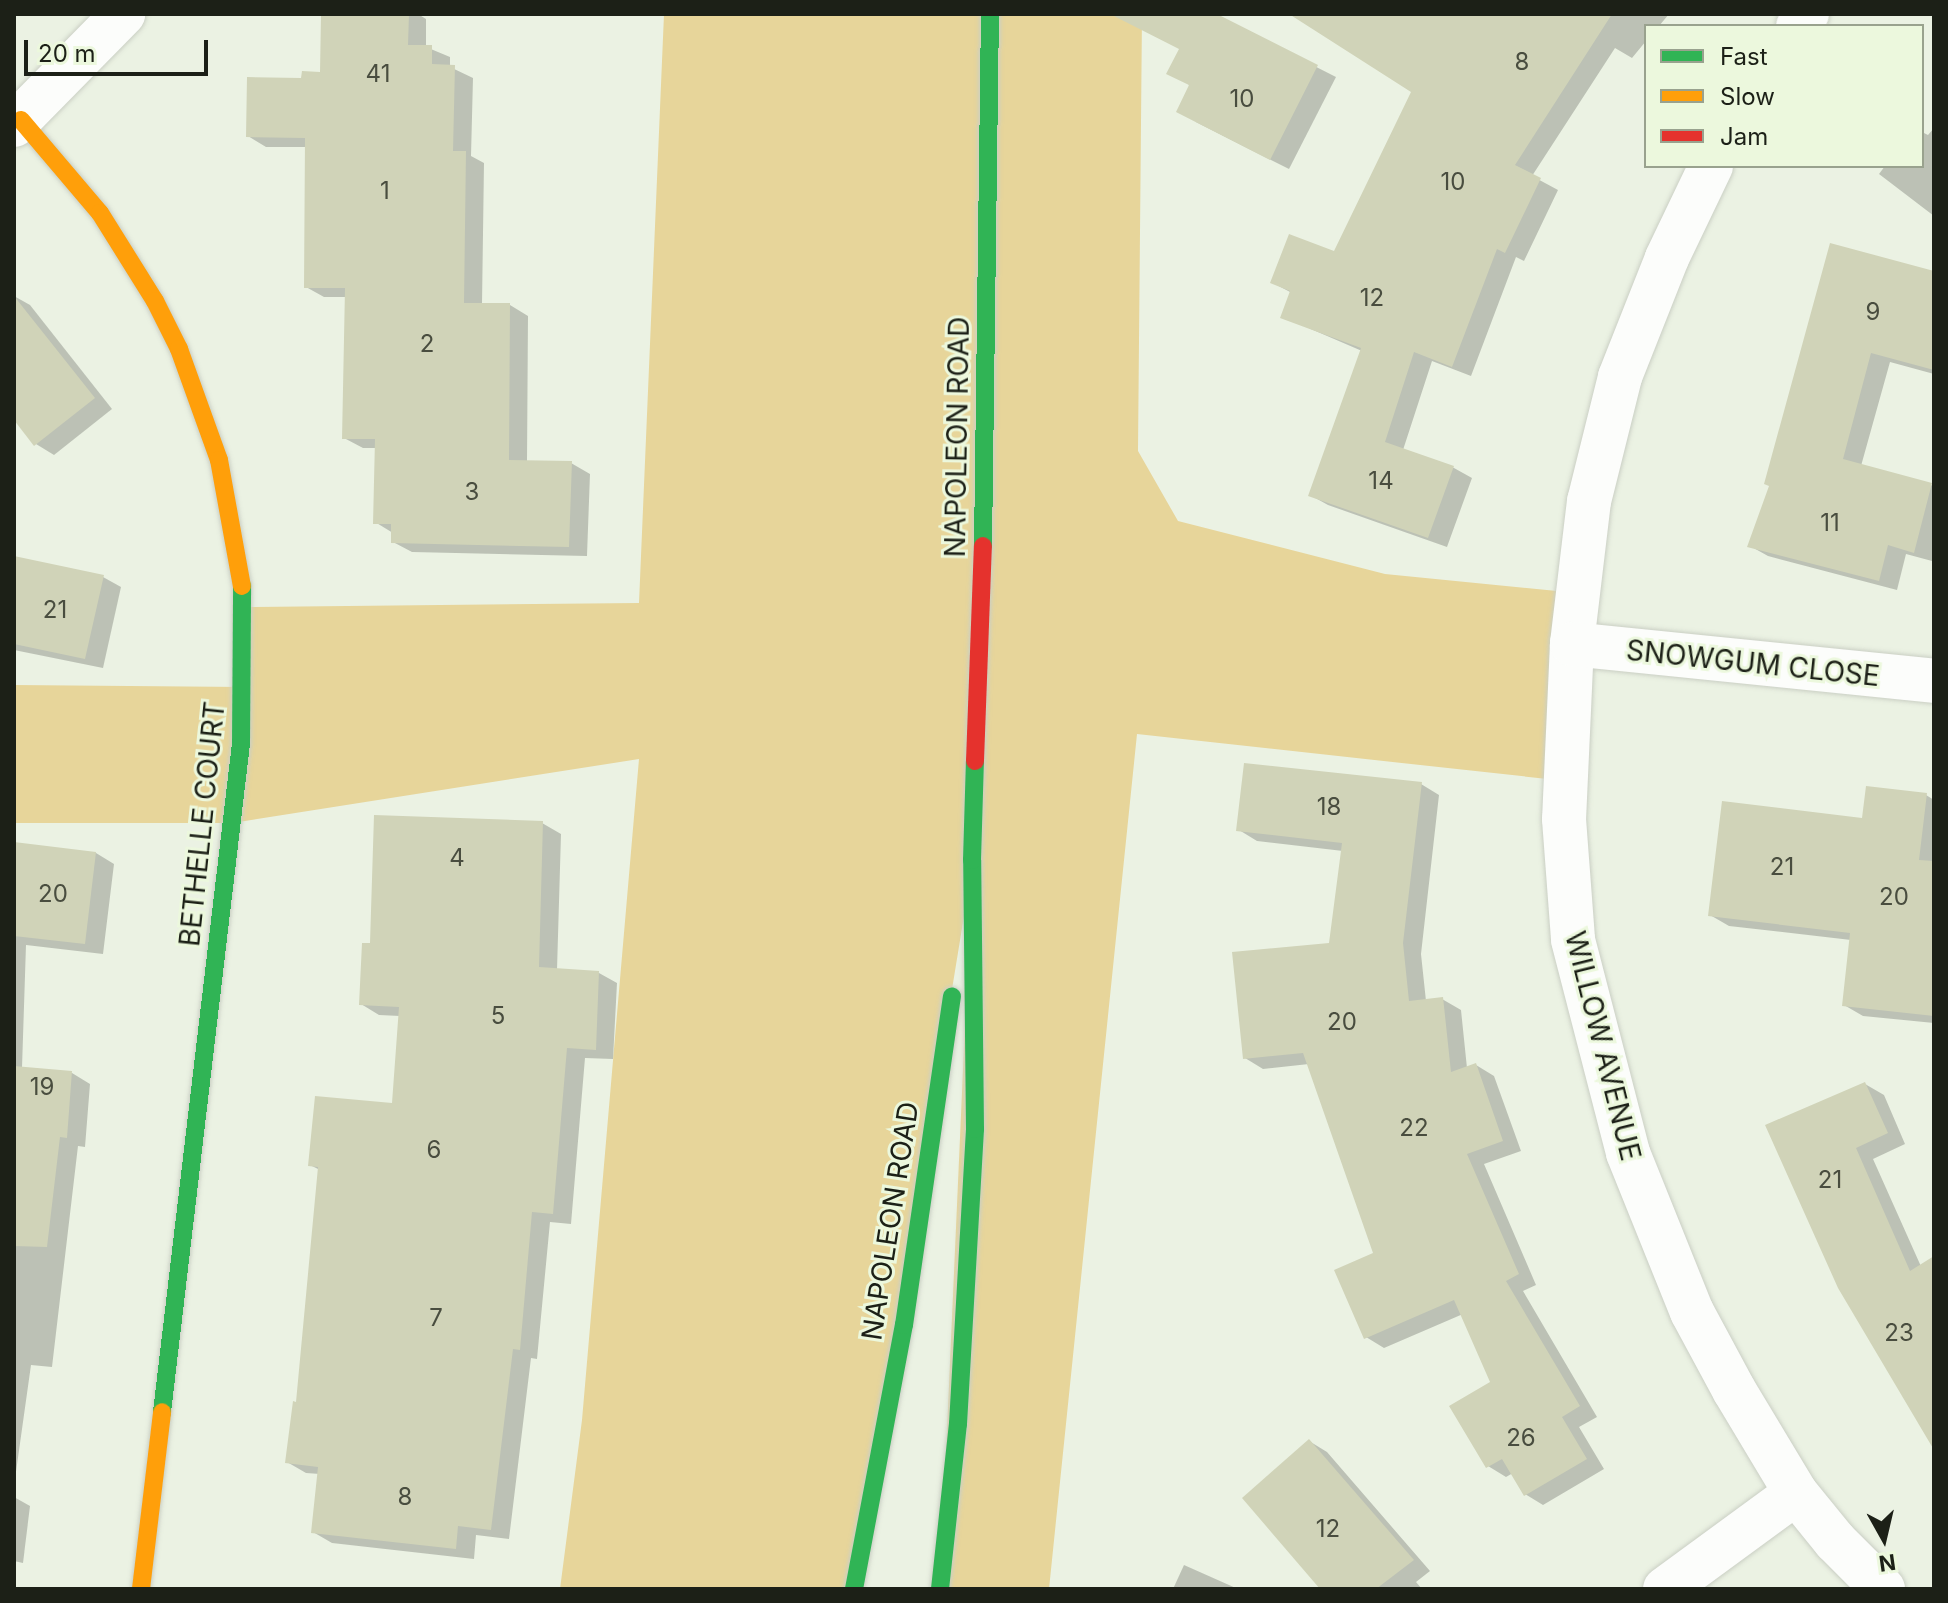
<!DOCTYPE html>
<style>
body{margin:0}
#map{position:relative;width:1948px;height:1603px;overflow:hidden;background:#ebf2e3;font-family:Inter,sans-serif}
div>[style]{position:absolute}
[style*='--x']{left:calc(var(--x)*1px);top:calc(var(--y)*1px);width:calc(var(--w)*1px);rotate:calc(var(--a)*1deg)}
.green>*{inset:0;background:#e7d59a}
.shadow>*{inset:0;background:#0003}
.building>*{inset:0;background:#d0d3b8}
.roads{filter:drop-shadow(0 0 2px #cacfc4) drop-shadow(0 0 2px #cacfc4)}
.street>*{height:44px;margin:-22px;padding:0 22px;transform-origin:22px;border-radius:22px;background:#fcfdfb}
.fast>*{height:18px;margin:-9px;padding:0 9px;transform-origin:9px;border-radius:9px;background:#30b455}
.slow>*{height:18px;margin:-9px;padding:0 9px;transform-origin:9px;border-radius:9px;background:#ff9f0a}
.jam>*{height:18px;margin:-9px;padding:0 9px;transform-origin:9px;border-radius:9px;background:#e5322d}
span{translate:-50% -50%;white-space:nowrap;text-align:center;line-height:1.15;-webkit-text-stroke:6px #ecf8dd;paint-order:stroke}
.number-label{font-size:24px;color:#494d3f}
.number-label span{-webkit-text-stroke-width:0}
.street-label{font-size:28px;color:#1c2017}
.frame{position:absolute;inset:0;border:16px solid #1c2017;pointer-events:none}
.legend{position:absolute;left:1644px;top:24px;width:280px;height:144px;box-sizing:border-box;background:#ecf8dd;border:2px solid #99a28e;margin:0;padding:10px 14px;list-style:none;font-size:24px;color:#1c2017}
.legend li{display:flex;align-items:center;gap:16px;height:40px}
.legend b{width:40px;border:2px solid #99a28e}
.north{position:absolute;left:1844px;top:1499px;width:80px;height:80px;-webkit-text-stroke:6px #ecf8dd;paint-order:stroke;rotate:172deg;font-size:22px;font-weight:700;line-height:32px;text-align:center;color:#1c2017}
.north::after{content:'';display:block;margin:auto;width:28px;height:36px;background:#1c2017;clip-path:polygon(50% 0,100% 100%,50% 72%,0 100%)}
.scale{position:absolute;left:24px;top:40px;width:184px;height:36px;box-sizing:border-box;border:4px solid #1c2017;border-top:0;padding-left:10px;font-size:24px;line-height:28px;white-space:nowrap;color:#1c2017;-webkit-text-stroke:6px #ecf8dd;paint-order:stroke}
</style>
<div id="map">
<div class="green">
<div style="clip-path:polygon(664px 14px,1142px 14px,1138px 451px,1178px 521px,1385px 574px,1577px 593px,1566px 781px,1137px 734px,1049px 1589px,940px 1589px,972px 867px,854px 1589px,560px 1589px,582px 1420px,639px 759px,232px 823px,14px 823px,14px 685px,244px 687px,244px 607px,639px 603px)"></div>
</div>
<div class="shadow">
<div style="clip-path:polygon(323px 14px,418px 14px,426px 19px,426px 47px,450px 57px,450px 67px,473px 78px,471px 156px,484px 163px,482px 305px,510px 305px,528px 316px,527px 462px,571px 463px,590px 474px,587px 556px,412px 552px,393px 542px,393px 533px,375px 522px,377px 448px,363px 448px,344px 438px,346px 297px,324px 297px,306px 287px,307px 147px,266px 147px,248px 136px,303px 80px,322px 74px)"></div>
<div style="clip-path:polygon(1175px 14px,1212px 14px,1336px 77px,1289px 169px,1196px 122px)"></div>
<div style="clip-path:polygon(1318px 14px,1669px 14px,1659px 26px,1646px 26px,1646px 41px,1632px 58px,1615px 48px,1532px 176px,1558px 190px,1524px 261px,1516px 257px,1471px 376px,1432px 361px,1403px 450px,1454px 468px,1472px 478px,1447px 547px,1328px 505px,1310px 495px,1362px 351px,1283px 317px,1292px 293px,1273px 283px,1335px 254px,1413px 91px)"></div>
<div style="clip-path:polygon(1934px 128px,1934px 216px,1879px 174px,1885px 166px,1922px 166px,1922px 132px,1928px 135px)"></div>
<div style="clip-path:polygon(1934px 273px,1934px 374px,1890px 362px,1861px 466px,1934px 486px,1932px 561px,1906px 554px,1897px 590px,1768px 556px,1750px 546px,1771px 486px,1767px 483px)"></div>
<div style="clip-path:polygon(14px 296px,30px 305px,112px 409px,54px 455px,36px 444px,14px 416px)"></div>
<div style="clip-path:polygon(14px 559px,103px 577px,121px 587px,103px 668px,14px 650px)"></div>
<div style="clip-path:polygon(1421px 784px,1439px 795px,1421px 954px,1426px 1001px,1442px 999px,1461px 1010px,1467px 1068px,1476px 1065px,1494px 1076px,1521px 1151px,1484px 1164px,1536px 1285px,1523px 1291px,1597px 1417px,1579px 1427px,1604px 1469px,1543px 1505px,1525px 1494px,1513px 1473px,1506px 1477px,1488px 1466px,1492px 1383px,1463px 1314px,1384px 1348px,1366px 1337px,1376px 1255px,1309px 1064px,1263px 1069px,1245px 1058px,1330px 944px,1343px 851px,1257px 841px,1239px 830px)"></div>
<div style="clip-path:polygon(1926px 795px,1934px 800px,1934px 1023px,1863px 1016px,1844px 1005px,1851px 940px,1729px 926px,1710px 915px,1864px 820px)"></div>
<div style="clip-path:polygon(542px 823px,561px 834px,557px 970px,599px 973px,617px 983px,613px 1059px,585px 1058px,571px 1224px,550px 1222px,537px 1359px,531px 1358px,509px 1539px,476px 1535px,474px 1559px,332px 1543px,313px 1532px,320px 1474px,306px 1473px,287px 1462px,297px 1404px,320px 1170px,310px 1165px,394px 1105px,400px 1016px,379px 1015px,361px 1004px,372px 945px)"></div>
<div style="clip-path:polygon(14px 844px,96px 853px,114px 864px,103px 954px,26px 945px,22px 1068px,72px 1073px,90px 1084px,85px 1147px,78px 1146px,52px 1367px,31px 1365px,14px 1486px)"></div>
<div style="clip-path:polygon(1865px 1084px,1884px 1095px,1905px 1144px,1873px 1159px,1932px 1291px,1934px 1285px,1934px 1423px,1768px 1126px)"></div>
<div style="clip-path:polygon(1309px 1441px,1327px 1452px,1430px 1571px,1416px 1582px,1422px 1589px,1323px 1589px)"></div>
<div style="clip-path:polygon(14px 1497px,30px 1506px,23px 1563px,14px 1561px)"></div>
<div style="clip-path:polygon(1184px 1565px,1238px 1589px,1173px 1589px)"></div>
</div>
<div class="building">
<div style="clip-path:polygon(321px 14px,409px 14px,408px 45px,432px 45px,432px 64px,455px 65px,453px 151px,466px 151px,464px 303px,510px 303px,509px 460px,572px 461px,569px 547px,391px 543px,391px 524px,373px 524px,375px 439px,342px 439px,345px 288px,304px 288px,305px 138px,246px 137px,247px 77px,301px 78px,302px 71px,320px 72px)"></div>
<div style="clip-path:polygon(1110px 14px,1217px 14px,1318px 65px,1270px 160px,1176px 112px,1189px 85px,1166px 74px,1179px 49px)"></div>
<div style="clip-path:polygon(1289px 14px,1612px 14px,1515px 165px,1541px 178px,1505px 253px,1497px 249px,1452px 367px,1414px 352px,1385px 442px,1454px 466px,1428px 538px,1308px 496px,1361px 348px,1280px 318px,1290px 291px,1270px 283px,1289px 234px,1334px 251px,1411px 92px)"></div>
<div style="clip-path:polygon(1830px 243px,1934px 271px,1934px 370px,1871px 353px,1843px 459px,1932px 483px,1914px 553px,1888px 545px,1879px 581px,1747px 547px,1769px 486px,1764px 484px)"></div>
<div style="clip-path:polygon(14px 296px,95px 398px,34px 446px,14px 420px)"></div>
<div style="clip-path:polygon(14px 556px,104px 575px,85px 659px,14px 644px)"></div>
<div style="clip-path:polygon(1244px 763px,1422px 782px,1403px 943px,1409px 1001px,1443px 997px,1451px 1072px,1476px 1063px,1503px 1141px,1467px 1154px,1519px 1274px,1506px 1281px,1580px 1406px,1562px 1417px,1587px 1459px,1524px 1496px,1502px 1459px,1486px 1468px,1449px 1406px,1490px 1382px,1454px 1300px,1364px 1339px,1334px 1270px,1373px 1253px,1303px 1053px,1243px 1059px,1232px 952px,1329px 943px,1342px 843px,1236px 831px)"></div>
<div style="clip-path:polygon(1866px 786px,1927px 793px,1919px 860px,1934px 861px,1934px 1016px,1842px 1006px,1850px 933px,1708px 916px,1722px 801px,1862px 818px)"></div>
<div style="clip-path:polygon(374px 815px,543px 821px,539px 967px,599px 971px,596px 1050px,567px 1048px,553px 1214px,532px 1212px,520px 1350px,513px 1349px,491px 1530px,458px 1526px,456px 1549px,311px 1533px,318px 1467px,285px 1463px,293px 1401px,296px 1402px,318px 1167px,308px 1166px,315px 1096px,392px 1103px,399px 1007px,359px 1005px,362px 943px,370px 943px)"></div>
<div style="clip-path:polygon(14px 842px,96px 852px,85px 944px,14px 936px)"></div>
<div style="clip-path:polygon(14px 1066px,72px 1071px,67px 1138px,60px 1137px,47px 1247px,14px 1246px)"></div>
<div style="clip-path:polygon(1865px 1082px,1888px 1133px,1856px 1148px,1910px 1271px,1934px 1256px,1934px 1450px,1838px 1288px,1765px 1125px)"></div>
<div style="clip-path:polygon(1309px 1439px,1414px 1560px,1376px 1589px,1320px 1589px,1242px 1498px)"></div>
</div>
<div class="roads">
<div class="street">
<div style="--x:1798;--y:26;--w:15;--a:-53"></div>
<div style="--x:14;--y:125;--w:156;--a:-45.5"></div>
<div style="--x:1711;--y:166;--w:102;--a:115.6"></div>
<div style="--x:1667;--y:258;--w:128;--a:111.6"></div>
<div style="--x:1620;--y:377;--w:128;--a:104"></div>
<div style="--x:1589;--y:501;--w:144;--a:96.8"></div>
<div style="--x:1572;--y:644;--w:175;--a:92.6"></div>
<div style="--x:1564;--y:819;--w:121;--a:85.7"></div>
<div style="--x:1573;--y:940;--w:220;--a:75.5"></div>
<div style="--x:1628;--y:1153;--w:171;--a:68.1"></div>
<div style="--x:1692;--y:1312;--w:89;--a:61.7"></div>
<div style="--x:1734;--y:1390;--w:120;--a:59"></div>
<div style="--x:1796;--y:1493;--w:62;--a:50.9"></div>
<div style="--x:1835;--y:1541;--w:68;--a:45"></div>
<div style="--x:1572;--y:644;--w:364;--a:5.8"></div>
<div style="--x:1665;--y:1589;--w:162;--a:-36.2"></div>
</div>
<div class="fast">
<div style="--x:983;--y:546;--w:532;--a:-89.25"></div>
<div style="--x:162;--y:1412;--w:673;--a:-83.26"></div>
<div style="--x:241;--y:744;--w:158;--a:-89.6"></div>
<div style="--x:854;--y:1589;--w:269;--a:-79.3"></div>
<div style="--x:904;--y:1325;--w:332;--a:-81.7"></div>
<div style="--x:940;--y:1589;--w:166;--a:-83.8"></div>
<div style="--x:958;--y:1424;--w:295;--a:-86.7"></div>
<div style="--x:975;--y:1129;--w:269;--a:-90.6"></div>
<div style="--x:972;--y:860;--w:99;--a:-88.3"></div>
</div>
<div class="slow">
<div style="--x:21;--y:120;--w:122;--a:49.7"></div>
<div style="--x:100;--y:213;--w:104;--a:58"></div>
<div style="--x:155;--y:301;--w:54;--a:63.4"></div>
<div style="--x:179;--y:349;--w:118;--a:70.2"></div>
<div style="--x:219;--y:460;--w:128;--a:79.7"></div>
<div style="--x:141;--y:1589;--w:178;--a:-83.2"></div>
</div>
<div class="jam">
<div style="--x:975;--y:761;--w:215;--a:-87.9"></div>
</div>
</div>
<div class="number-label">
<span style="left:1522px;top:62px">8</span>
<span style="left:378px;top:74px">41</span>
<span style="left:1242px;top:99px">10</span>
<span style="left:1453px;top:182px">10</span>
<span style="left:385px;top:191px">1</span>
<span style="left:1372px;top:298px">12</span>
<span style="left:1873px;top:312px">9</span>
<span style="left:427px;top:344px">2</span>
<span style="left:1381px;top:481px">14</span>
<span style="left:472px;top:492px">3</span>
<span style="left:1830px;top:523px">11</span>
<span style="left:55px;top:610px">21</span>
<span style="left:1329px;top:807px">18</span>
<span style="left:457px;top:858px">4</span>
<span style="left:1782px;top:867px">21</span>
<span style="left:53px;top:894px">20</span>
<span style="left:1894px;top:897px">20</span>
<span style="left:498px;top:1016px">5</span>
<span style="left:1342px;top:1022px">20</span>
<span style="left:42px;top:1087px">19</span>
<span style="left:1414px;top:1128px">22</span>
<span style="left:434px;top:1150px">6</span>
<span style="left:1830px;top:1180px">21</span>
<span style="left:436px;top:1318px">7</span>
<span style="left:1899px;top:1333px">23</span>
<span style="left:1521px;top:1438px">26</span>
<span style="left:405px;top:1497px">8</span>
<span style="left:1328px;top:1529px">12</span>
</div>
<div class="street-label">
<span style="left:957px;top:437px;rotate:-89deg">NAPOLEON ROAD</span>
<span style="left:1753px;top:663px;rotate:6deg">SNOWGUM CLOSE</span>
<span style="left:202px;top:824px;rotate:-84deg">BETHELLE COURT</span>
<span style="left:1603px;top:1046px;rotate:76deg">WILLOW AVENUE</span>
<span style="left:890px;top:1221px;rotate:-81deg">NAPOLEON ROAD</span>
</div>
<div class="frame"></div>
<ul class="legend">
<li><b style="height:10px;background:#30b455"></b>Fast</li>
<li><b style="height:10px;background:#ff9f0a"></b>Slow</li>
<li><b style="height:10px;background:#e5322d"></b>Jam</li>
</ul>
<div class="north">N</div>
<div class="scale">20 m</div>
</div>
